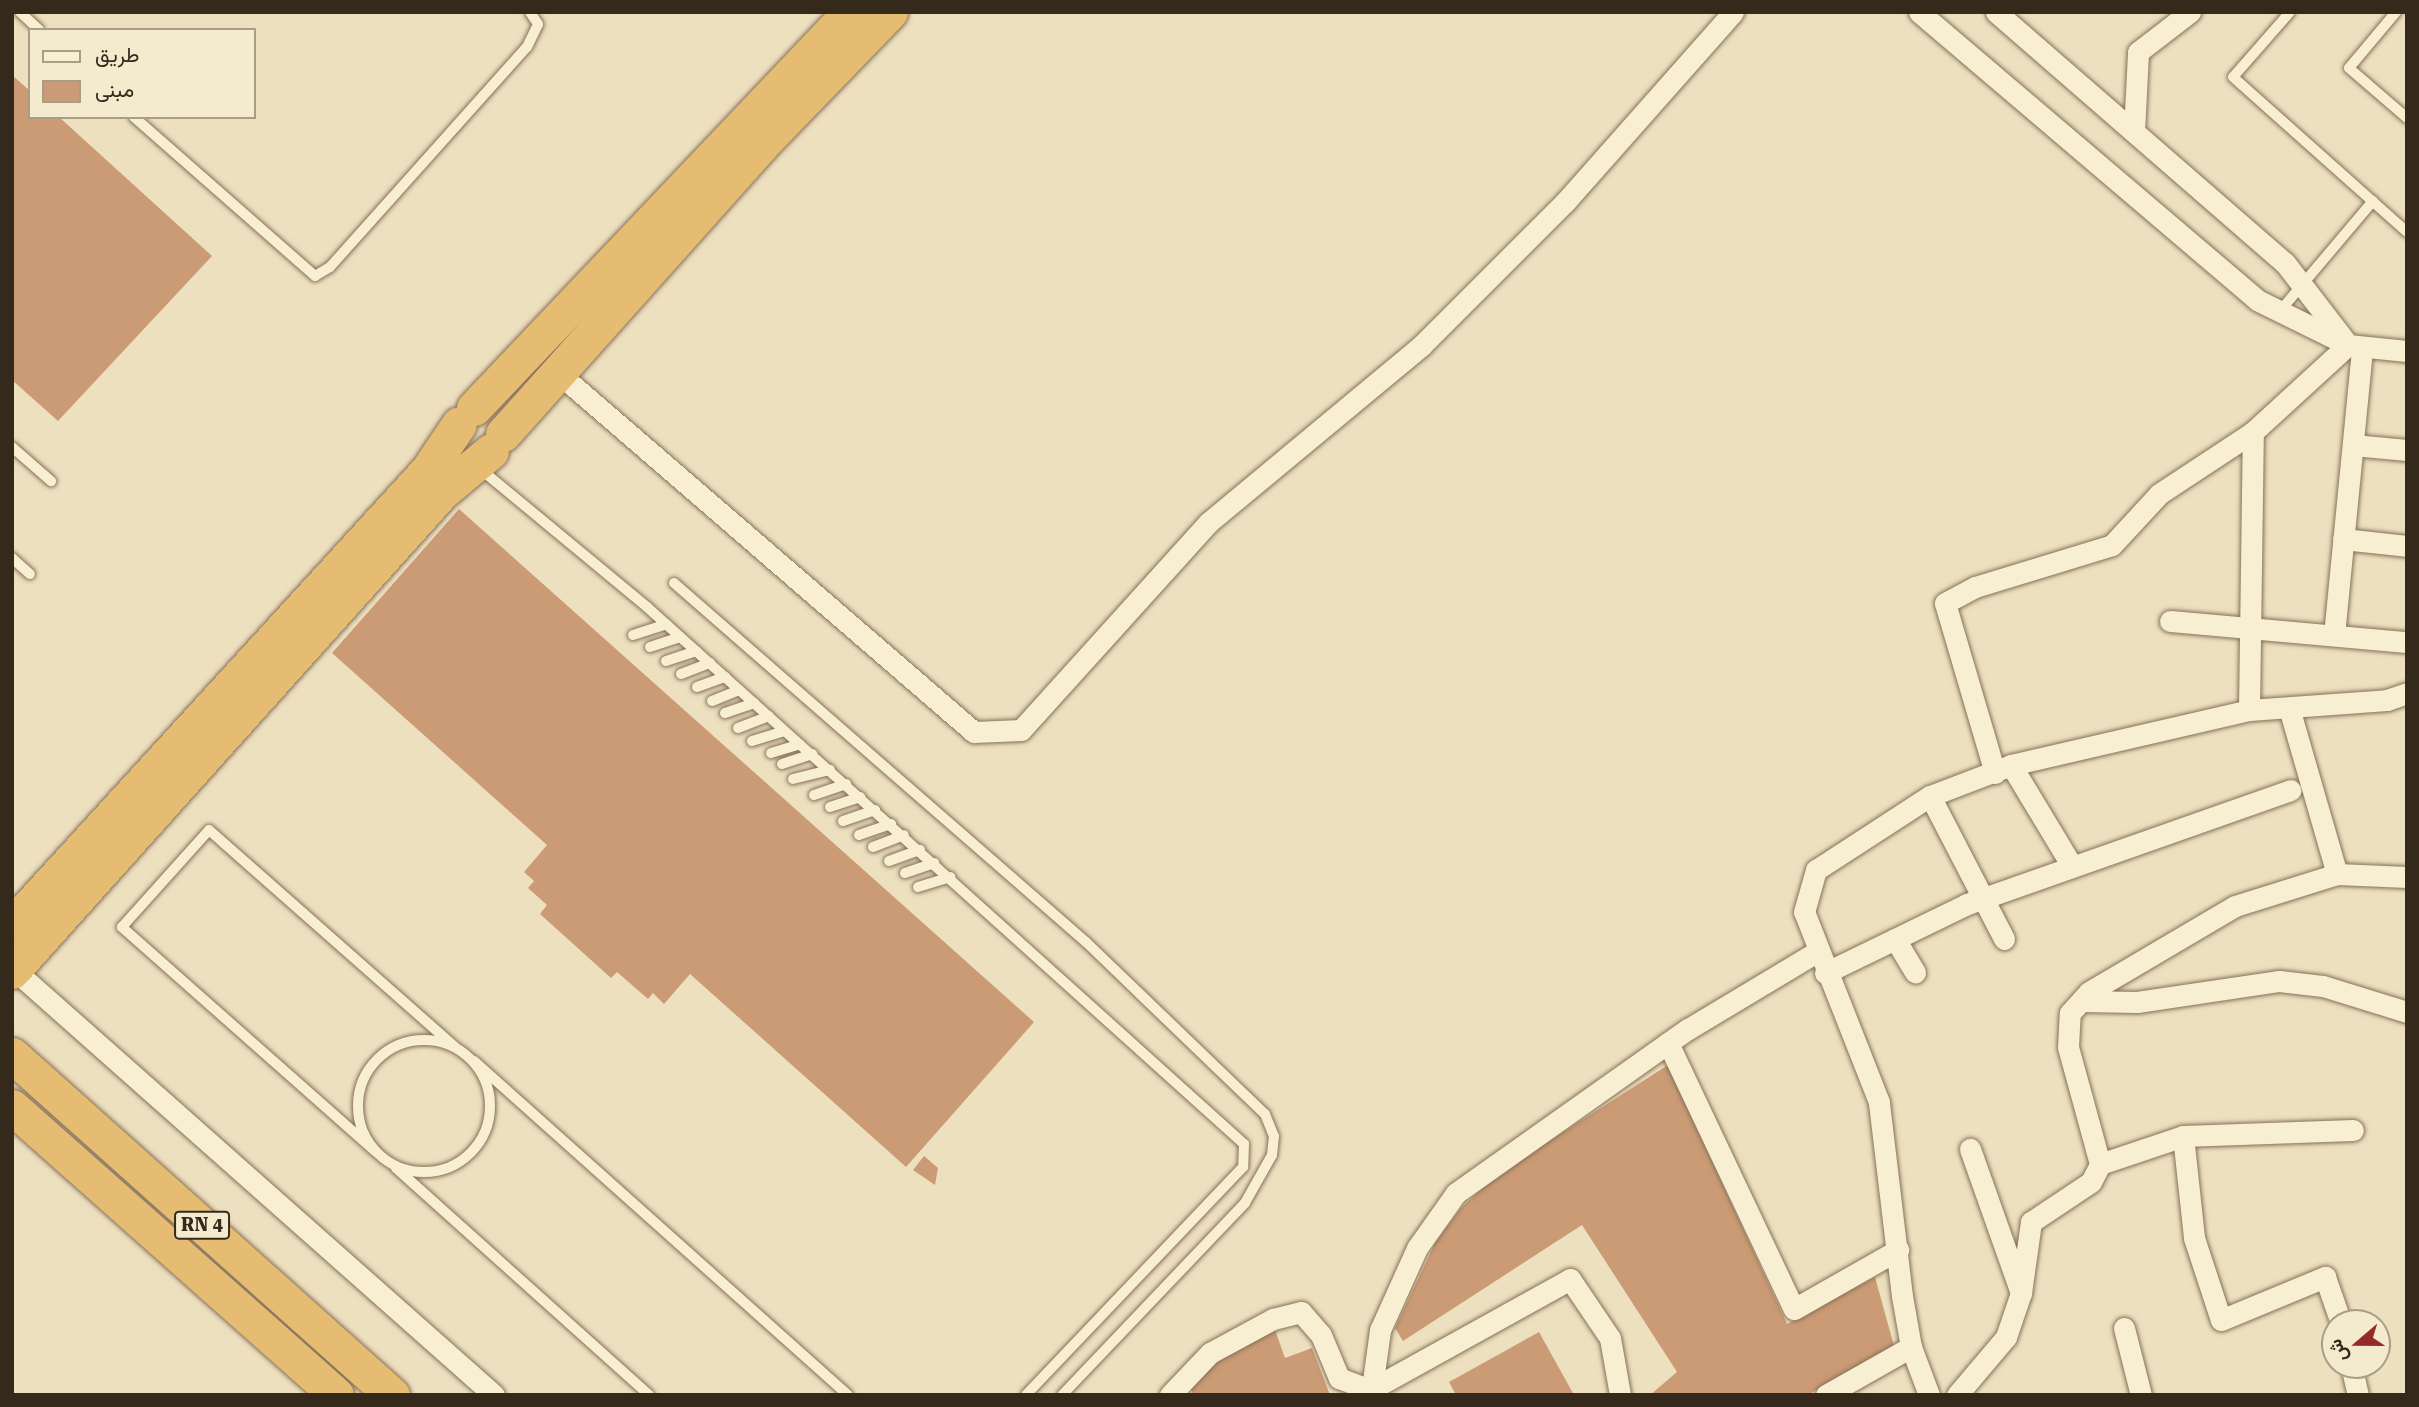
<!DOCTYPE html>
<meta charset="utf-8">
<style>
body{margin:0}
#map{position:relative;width:2419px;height:1407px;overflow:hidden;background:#ede0bf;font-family:"Roboto Serif",Vazirmatn,serif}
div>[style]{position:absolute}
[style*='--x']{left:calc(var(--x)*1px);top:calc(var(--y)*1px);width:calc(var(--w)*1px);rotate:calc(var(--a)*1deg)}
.building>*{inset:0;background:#cb9b75}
.roads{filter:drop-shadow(0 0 2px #857158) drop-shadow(0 0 2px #857158)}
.service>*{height:10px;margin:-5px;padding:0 5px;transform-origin:5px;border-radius:5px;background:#f8eed2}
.service>.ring{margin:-5px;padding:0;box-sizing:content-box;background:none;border:10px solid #f8eed2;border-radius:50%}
.minor>*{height:21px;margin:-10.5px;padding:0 10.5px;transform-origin:10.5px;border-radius:10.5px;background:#f8eed2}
.trunk>*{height:35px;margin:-17.5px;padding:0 17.5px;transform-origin:17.5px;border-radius:17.5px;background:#e6bc72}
span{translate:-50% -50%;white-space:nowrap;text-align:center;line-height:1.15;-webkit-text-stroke:6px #f4eace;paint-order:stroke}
.shield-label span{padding:2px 5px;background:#f4eace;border:2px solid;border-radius:5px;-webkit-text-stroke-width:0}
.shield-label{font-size:18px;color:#35291c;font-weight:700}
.frame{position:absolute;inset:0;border:14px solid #35291c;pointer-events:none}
.legend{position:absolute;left:28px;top:28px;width:228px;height:91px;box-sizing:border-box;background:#f4eace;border:2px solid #a89d87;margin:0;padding:9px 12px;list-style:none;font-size:21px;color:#35291c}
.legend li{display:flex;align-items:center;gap:14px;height:35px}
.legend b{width:35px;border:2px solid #a89d87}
.north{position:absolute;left:2321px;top:1309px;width:70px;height:70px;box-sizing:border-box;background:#f4eace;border:2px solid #a89d87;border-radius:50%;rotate:250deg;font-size:19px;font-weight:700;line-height:28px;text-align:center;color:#35291c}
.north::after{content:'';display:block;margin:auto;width:24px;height:32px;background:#932b29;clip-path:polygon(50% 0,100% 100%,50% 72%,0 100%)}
</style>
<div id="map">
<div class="building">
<div style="clip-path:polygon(12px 75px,30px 91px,30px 117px,59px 117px,212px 256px,58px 421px,12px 380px)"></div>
<div style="clip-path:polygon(459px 509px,1034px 1022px,906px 1167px,690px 974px,664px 1004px,653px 993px,648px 999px,617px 972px,611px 978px,540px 914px,547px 905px,528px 888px,534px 881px,524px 872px,547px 845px,332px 653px)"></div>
<div style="clip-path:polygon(1668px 1065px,1787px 1324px,1875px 1277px,1894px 1346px,1808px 1395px,1650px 1395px,1677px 1372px,1582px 1225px,1403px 1341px,1395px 1328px,1436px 1241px,1462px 1207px,1498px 1174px)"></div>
<div style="clip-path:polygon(924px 1156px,938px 1168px,935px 1185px,913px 1170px)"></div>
<div style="clip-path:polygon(1274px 1327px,1285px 1358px,1312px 1348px,1330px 1395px,1194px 1395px,1189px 1386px,1216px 1358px)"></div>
<div style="clip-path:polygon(1539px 1332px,1574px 1395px,1456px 1395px,1449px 1382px)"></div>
</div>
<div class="roads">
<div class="service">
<div style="--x:20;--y:12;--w:26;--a:43"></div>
<div style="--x:2290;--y:12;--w:86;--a:131.2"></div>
<div style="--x:2233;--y:77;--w:233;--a:41.7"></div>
<div style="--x:2396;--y:12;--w:73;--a:130"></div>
<div style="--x:2349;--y:68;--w:77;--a:40.8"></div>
<div style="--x:134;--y:117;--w:241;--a:41.3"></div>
<div style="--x:315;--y:276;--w:17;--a:-31"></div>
<div style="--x:330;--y:267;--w:295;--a:-48.2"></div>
<div style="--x:527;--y:47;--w:25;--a:-64"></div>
<div style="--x:538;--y:24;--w:14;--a:-124"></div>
<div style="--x:2280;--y:311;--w:144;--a:-49.8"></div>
<div style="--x:12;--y:447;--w:52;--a:41.1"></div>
<div style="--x:478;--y:467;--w:219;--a:39.6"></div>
<div style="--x:647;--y:607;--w:803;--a:41.97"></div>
<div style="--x:1244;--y:1144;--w:23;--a:92"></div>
<div style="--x:1243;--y:1167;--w:315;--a:133.6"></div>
<div style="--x:12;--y:558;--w:24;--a:42"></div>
<div style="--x:674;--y:583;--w:546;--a:41.07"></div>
<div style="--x:1086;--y:942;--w:248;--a:43.9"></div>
<div style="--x:1265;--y:1114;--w:24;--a:68"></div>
<div style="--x:1274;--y:1136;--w:19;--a:96"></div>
<div style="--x:1272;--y:1155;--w:55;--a:119.4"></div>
<div style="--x:1245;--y:1203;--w:265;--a:133.6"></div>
<div style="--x:633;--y:635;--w:35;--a:-18"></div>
<div style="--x:650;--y:647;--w:32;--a:-18"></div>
<div style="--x:666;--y:661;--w:32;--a:-18"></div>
<div style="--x:681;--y:674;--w:31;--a:-21"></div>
<div style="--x:697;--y:687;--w:30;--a:-20"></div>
<div style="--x:712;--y:701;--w:29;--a:-22"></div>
<div style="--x:725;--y:713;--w:31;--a:-19"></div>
<div style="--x:738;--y:728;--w:33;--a:-21"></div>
<div style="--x:752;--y:741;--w:34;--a:-17"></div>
<div style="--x:771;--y:753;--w:30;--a:-17"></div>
<div style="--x:782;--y:764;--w:32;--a:-18"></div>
<div style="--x:793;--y:779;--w:38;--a:-14"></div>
<div style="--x:814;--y:795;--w:34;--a:-19"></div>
<div style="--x:830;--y:807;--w:32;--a:-18"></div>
<div style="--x:843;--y:821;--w:34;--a:-19"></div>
<div style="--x:859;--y:835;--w:34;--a:-19"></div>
<div style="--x:873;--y:847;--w:33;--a:-21"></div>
<div style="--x:889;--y:861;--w:33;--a:-20"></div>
<div style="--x:905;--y:873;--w:31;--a:-19"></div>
<div style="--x:918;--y:887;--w:34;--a:-17"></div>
<div class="ring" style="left:358px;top:1040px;width:122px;height:122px"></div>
<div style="--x:474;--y:1061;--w:501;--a:41.77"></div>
<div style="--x:375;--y:1151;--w:338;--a:-138.5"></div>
<div style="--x:122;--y:927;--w:130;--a:-48.1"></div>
<div style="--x:209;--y:830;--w:328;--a:41.4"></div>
<div style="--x:396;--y:1168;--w:340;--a:41.9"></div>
</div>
<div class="minor">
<div style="--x:1919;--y:12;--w:444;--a:40.4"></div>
<div style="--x:2257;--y:300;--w:102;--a:26.3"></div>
<div style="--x:2348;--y:345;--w:59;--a:5.8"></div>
<div style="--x:1996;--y:12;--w:383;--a:41"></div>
<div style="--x:2285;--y:263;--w:98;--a:52.4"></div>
<div style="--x:2134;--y:132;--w:80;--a:-87.1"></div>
<div style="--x:2138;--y:52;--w:66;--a:-37.6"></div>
<div style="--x:556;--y:371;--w:552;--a:40.82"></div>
<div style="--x:974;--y:732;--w:47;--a:-2.4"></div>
<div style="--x:1021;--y:730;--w:280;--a:-47.9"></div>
<div style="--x:1209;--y:522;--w:277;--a:-39.7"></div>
<div style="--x:1422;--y:345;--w:204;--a:-45"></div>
<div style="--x:1566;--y:201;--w:252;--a:-48.5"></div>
<div style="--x:2353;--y:445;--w:54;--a:5.3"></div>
<div style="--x:2343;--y:539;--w:64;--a:6.2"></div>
<div style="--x:2170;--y:621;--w:238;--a:5.1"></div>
<div style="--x:2334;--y:635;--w:289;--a:-84.4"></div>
<div style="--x:2289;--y:708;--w:173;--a:73.9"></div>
<div style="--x:2249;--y:710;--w:278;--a:-89.2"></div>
<div style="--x:2011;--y:765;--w:118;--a:58.9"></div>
<div style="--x:1995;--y:773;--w:177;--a:-106.4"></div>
<div style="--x:1945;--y:603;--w:34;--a:-28"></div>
<div style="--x:1975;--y:587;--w:143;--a:-17"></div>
<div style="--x:2112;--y:545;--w:69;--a:-47.3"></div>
<div style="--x:2159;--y:494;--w:113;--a:-33.4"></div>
<div style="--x:2253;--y:432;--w:129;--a:-42.5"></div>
<div style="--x:1930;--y:796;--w:161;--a:62.6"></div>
<div style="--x:1895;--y:939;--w:39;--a:59"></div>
<div style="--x:12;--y:968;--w:644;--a:41.54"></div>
<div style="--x:1825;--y:973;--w:158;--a:-25.9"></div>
<div style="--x:1967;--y:904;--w:343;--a:-19.4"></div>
<div style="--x:2081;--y:1001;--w:56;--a:1"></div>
<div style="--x:2137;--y:1002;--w:144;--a:-8.4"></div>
<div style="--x:2279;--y:981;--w:44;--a:6.5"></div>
<div style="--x:2323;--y:986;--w:88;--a:17.2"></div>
<div style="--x:1668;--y:1043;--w:294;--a:64.7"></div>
<div style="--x:1794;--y:1309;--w:120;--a:-29.6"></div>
<div style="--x:2183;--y:1136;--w:170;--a:-2"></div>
<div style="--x:2100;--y:1164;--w:88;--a:-18.6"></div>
<div style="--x:2183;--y:1136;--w:103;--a:83.8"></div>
<div style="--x:2194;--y:1238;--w:86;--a:71.8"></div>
<div style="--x:2221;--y:1320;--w:113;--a:-22.5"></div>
<div style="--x:2325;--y:1277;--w:49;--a:70.8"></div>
<div style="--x:2021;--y:1293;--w:72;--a:-82"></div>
<div style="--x:2031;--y:1222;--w:72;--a:-33.7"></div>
<div style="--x:2091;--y:1182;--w:20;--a:-63"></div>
<div style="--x:2100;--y:1164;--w:121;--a:-105.3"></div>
<div style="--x:2068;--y:1047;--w:34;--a:-87"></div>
<div style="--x:2070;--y:1013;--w:28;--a:-48"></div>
<div style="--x:2089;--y:992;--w:169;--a:-30.5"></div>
<div style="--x:2235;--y:906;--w:107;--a:-17.4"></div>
<div style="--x:2337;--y:874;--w:70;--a:2.5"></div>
<div style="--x:2124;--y:1328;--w:69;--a:75.8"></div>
<div style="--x:2351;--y:1365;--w:31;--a:77"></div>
<div style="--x:1170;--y:1395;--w:58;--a:-46.4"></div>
<div style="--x:1210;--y:1353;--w:72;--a:-28.4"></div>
<div style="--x:1273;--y:1319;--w:29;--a:-14"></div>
<div style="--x:1301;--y:1312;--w:30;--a:49"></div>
<div style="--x:1321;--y:1335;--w:47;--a:67.3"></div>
<div style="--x:1339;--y:1378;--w:33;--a:21"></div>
<div style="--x:1370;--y:1390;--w:229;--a:-29"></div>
<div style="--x:1570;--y:1279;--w:71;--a:55.9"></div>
<div style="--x:1610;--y:1338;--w:58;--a:80"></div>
<div style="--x:1371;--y:1395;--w:66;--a:-82.1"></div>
<div style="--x:1380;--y:1330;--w:90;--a:-65.7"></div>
<div style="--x:1417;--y:1248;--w:67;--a:-54.7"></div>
<div style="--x:1456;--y:1193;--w:284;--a:-35.3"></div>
<div style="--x:1688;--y:1029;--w:148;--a:-30.9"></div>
<div style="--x:1826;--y:1395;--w:98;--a:-29.5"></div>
<div style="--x:1929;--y:1395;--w:51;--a:-110.6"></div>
<div style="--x:1911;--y:1347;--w:52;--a:-100"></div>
<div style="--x:1902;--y:1296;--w:195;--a:-96.8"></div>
<div style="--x:1879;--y:1102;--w:204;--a:-111.5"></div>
<div style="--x:1804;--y:912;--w:44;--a:-74.1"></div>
<div style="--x:1816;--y:870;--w:136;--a:-33"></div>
<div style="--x:1930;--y:796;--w:87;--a:-20.9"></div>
<div style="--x:2011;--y:765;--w:244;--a:-13"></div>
<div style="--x:2249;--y:710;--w:138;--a:-4.1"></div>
<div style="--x:2387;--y:700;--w:21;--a:-19"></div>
<div style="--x:1957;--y:1395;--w:76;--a:-49.8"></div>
<div style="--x:2006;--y:1337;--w:46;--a:-71.2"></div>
<div style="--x:2021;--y:1293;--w:153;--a:-109.5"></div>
</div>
<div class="trunk">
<div style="--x:474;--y:408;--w:546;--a:-46.48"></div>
<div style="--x:503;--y:434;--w:389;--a:-48.2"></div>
<div style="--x:762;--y:144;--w:184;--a:-45.9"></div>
<div style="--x:12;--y:925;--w:617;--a:-47.56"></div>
<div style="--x:428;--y:470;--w:55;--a:-56"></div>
<div style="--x:12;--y:971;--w:644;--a:-48.09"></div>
<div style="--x:442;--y:492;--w:64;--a:-39.9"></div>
<div style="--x:12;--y:1055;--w:510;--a:41.82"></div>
<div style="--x:12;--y:1107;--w:433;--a:41.6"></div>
</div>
</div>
<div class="shield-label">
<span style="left:202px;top:1225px">RN 4</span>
</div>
<div class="frame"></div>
<ul class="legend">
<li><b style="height:9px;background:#f8eed2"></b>طريق</li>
<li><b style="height:19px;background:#cb9b75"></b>مبنى</li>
</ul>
<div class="north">ش</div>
</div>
